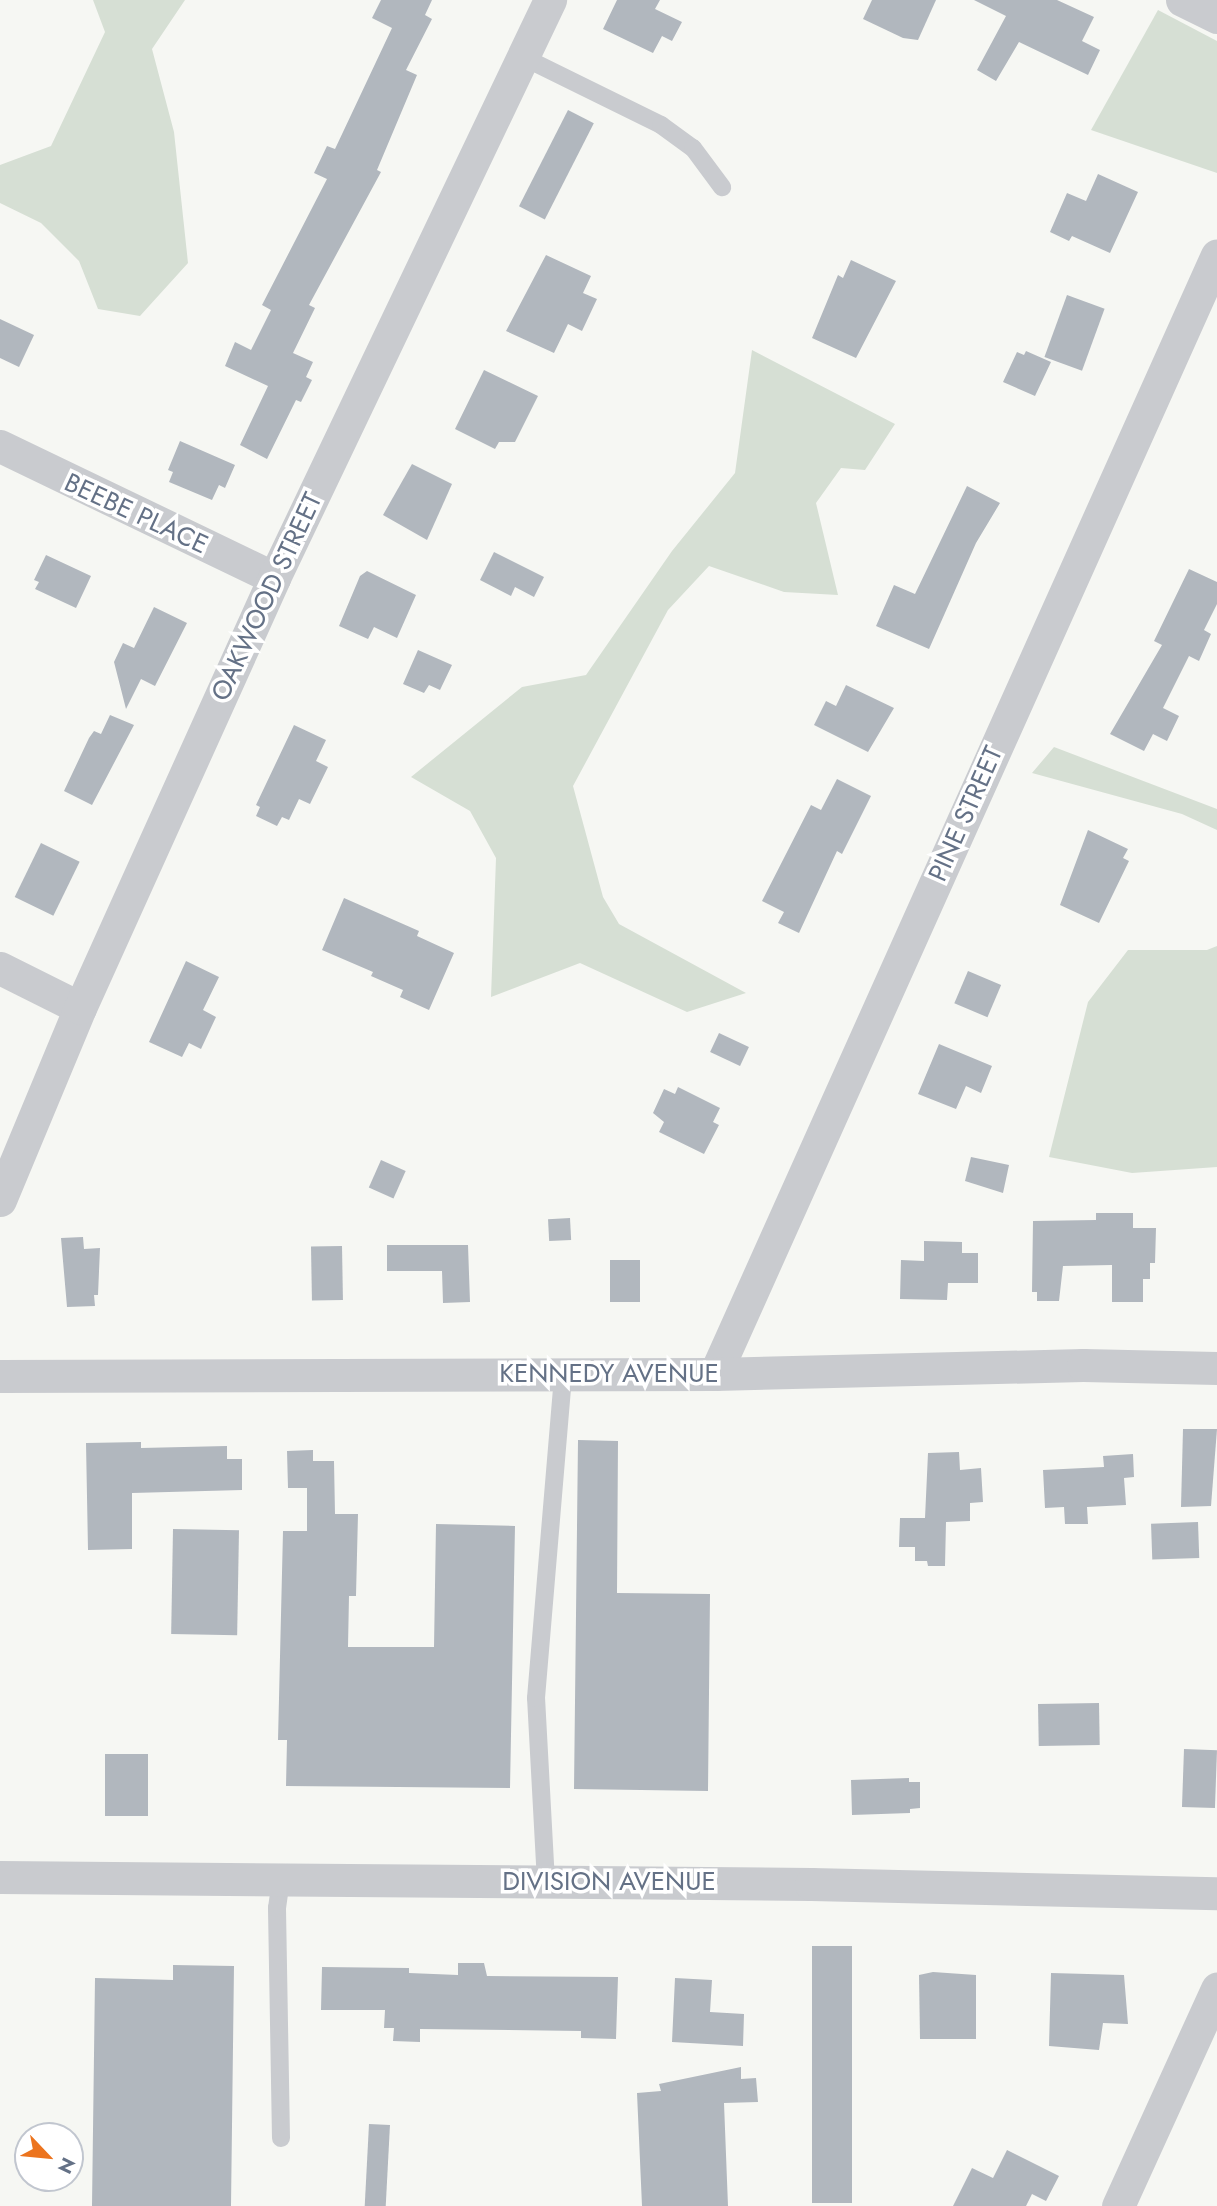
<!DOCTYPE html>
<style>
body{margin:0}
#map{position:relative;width:1217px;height:2206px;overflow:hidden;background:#f6f7f3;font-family:Jost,sans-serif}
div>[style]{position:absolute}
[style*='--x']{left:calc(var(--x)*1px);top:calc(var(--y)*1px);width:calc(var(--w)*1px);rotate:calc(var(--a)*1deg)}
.green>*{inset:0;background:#d6dfd4}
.building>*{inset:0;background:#b1b7be;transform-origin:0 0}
.service>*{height:18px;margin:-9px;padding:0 9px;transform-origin:9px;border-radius:9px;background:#c9cbcf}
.minor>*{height:33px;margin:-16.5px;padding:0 16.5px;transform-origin:16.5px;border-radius:16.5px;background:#c9cbcf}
span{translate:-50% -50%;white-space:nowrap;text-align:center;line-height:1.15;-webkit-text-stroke:7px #fff;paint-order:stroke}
.street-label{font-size:26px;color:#647186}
.north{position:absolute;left:14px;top:2122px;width:70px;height:70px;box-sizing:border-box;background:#fff;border:2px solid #c1c6cf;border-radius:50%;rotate:116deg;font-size:19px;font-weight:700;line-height:28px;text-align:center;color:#647186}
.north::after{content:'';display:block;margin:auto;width:24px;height:32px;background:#ec741e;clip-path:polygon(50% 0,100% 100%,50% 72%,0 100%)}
</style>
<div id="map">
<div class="green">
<div style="clip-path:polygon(93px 0,185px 0,152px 49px,174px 132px,188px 263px,140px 316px,98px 309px,79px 261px,41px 223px,0 203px,0 165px,51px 146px,105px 32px)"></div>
<div style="clip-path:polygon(1158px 10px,1217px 41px,1217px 173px,1091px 130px)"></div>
<div style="clip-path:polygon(752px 350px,895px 424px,865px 470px,841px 468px,816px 503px,838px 595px,784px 592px,709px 566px,668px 610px,573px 786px,603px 897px,619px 924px,746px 993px,687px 1012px,580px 963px,491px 997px,496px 858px,470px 811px,411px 777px,522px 687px,586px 675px,672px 551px,735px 473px)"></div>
<div style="clip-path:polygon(1054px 747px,1217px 809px,1217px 830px,1182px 814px,1032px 773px)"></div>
<div style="clip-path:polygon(1217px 946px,1217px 1167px,1132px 1173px,1049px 1157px,1088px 1002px,1128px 950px,1207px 950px)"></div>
</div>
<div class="building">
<div style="clip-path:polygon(381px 0,432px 0,425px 15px,432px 19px,406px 70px,417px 75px,377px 170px,381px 172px,309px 305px,315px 308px,293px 353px,313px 362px,306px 377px,312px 380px,301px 402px,296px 400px,267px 459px,240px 445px,268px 386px,225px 366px,235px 342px,251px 350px,271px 310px,262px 305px,327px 179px,314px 173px,327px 146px,335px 149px,392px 28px,372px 18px)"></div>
<div style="clip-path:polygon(617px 0,660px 0,655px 9px,682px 22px,672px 41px,662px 36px,653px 53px,603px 29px)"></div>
<div style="clip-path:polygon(872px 0,936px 0,918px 40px,903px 38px,863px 19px)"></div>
<div style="clip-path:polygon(974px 0,1057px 0,1094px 17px,1082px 41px,1100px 50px,1088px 75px,1019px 42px,996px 81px,977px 70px,1006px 16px)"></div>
<div style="left:568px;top:110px;width:29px;height:108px;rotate:27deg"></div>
<div style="clip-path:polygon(1098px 174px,1138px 192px,1110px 253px,1072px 236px,1069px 241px,1050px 232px,1067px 193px,1086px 201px)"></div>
<div style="clip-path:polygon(546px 255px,591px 276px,583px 293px,597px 299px,582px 331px,568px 324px,554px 353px,506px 331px)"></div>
<div style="clip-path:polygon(851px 260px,896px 281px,856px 358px,812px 338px,838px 275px,843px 278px)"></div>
<div style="left:1067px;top:295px;width:40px;height:66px;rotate:20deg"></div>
<div style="clip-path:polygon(0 319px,34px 335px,19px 367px,0 358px)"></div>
<div style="clip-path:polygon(1026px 351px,1051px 362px,1035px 396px,1003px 382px,1017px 352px,1024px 355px)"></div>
<div style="clip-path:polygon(484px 370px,538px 396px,515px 442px,499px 442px,495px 449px,455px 429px)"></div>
<div style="clip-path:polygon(180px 441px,235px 465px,225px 488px,219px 485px,212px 500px,169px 482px,173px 472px,168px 470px)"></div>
<div style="clip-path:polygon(412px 464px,452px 484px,427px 540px,383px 515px)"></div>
<div style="clip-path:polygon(967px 486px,1000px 503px,976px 543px,929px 649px,876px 626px,894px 585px,915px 594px)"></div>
<div style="clip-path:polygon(494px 552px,544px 577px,534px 597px,515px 587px,511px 596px,480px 580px)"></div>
<div style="clip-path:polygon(46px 555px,91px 576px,76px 608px,35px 589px,39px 582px,34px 580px)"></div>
<div style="clip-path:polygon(1189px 569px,1217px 582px,1217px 604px,1204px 630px,1211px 634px,1199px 661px,1189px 656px,1163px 708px,1179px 716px,1167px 741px,1153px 734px,1144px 751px,1110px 734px,1162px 645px,1154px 641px)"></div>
<div style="clip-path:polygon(367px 571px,416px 595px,397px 638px,374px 627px,368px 639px,339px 626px,360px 576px)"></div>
<div style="clip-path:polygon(154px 607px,187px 623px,155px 686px,141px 679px,126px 709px,114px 662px,123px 643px,134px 648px)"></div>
<div style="clip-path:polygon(418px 650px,452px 665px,440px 690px,429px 685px,424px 693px,403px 684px)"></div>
<div style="clip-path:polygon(846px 685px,894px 708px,868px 752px,814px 725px,826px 701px,836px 706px)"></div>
<div style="clip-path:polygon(110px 715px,134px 725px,92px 805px,64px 791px,89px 738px,94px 731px,101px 734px)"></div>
<div style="clip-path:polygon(294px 725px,326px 740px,316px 761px,328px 767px,310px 804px,299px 799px,289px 820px,282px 817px,277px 826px,256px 816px,260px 807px,256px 805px)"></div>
<div style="clip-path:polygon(837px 779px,871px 796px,842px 854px,837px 851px,799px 933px,778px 923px,784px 912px,762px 901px,811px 805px,821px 810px)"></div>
<div style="clip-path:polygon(1088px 830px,1128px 849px,1123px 858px,1129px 861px,1099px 923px,1060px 905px)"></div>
<div style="left:41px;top:843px;width:43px;height:60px;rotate:26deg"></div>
<div style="clip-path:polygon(344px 898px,419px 931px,417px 936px,454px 953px,429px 1010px,400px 997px,403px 990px,371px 976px,373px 972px,322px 950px)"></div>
<div style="clip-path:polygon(186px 961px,219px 977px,203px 1010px,216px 1017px,201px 1049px,189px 1043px,182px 1057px,149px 1042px)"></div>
<div style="left:968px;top:971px;width:36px;height:35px;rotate:23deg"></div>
<div style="left:719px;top:1033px;width:33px;height:21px;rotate:25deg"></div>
<div style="clip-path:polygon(939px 1044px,992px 1066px,981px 1093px,966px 1086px,956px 1109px,918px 1094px)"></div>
<div style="clip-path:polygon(678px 1087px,720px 1108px,713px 1122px,719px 1125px,704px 1154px,659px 1132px,664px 1122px,653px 1113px,664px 1089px,675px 1094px)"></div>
<div style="clip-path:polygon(971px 1157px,1009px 1165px,1003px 1193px,965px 1181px)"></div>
<div style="left:381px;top:1160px;width:27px;height:30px;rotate:24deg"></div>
<div style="clip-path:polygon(1096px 1213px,1133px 1213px,1133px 1228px,1156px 1228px,1155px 1263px,1150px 1263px,1150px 1279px,1143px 1279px,1143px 1302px,1112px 1302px,1112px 1265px,1063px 1266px,1059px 1301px,1037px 1301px,1037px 1292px,1032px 1292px,1033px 1221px,1096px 1220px)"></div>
<div style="left:570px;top:1218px;width:22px;height:22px;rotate:87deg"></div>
<div style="clip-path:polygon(83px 1237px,84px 1249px,100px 1248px,98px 1295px,94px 1295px,95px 1306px,67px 1307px,61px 1238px)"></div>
<div style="clip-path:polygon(924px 1241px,962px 1242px,962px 1253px,978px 1253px,978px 1283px,948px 1283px,947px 1300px,900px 1299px,901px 1260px,924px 1261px)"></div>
<div style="clip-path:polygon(387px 1245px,468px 1245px,470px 1302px,443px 1303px,442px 1271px,387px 1271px)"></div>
<div style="left:342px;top:1246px;width:54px;height:31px;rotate:89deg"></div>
<div style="left:610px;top:1260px;width:30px;height:42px"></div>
<div style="clip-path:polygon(1183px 1429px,1217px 1429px,1211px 1506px,1181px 1507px)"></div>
<div style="clip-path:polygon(578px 1440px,618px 1441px,617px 1593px,710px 1594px,708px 1791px,574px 1789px)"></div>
<div style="clip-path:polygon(141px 1442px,141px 1448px,227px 1446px,227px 1459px,242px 1459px,242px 1490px,132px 1493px,132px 1549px,88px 1550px,86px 1443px)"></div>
<div style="clip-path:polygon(313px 1450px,313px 1461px,334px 1461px,335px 1514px,358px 1514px,356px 1596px,349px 1596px,348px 1647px,434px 1647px,436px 1524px,515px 1526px,510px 1788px,286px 1786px,287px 1740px,278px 1740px,283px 1531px,307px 1531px,307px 1488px,288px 1488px,287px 1451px)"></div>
<div style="clip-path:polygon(959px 1452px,960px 1470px,981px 1468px,983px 1502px,970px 1503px,970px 1521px,946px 1522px,945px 1566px,928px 1566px,927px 1561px,915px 1561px,915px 1547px,899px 1547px,900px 1518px,925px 1518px,928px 1453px)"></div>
<div style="clip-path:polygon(1133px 1454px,1134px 1477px,1124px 1478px,1126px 1505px,1087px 1507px,1088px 1524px,1065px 1524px,1064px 1507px,1045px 1508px,1043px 1470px,1104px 1467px,1103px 1456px)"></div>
<div style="left:1198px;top:1522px;width:36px;height:47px;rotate:88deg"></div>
<div style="left:173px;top:1529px;width:66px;height:105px;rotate:1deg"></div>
<div style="left:1099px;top:1703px;width:42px;height:61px;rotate:89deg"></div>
<div style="left:1184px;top:1749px;width:33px;height:58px;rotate:2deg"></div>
<div style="left:105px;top:1754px;width:43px;height:62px"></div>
<div style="clip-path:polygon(909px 1778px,909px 1782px,920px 1782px,920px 1808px,910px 1809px,910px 1813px,852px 1815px,851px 1780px)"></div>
<div style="left:812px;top:1946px;width:40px;height:257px"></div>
<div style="clip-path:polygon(458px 1963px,484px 1963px,487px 1976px,618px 1977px,616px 2039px,581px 2038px,581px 2031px,420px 2029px,420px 2042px,393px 2041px,394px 2028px,384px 2028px,385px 2010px,321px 2010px,322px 1967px,409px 1968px,409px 1973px,458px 1975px)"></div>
<div style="clip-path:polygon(173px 1965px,234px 1966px,231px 2206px,92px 2206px,95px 1978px,173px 1980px)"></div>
<div style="clip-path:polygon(933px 1972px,976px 1975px,976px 2039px,920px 2039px,919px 1975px)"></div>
<div style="clip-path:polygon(1051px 1973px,1124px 1975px,1128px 2024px,1103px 2023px,1099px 2050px,1049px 2046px)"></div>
<div style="clip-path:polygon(675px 1978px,712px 1980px,710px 2012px,744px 2014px,743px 2046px,672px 2042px)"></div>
<div style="clip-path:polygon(741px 2067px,741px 2079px,756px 2078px,758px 2102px,724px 2103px,728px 2206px,642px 2206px,637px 2093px,661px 2091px,659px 2084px)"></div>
<div style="left:369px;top:2124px;width:21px;height:82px;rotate:3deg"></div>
<div style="clip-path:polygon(1007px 2150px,1059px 2176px,1046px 2201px,1032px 2194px,1026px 2206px,953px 2206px,972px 2168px,993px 2178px)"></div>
</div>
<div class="service">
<div style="--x:523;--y:57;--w:154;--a:26.2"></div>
<div style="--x:661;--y:125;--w:39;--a:36"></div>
<div style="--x:693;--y:148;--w:49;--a:53.4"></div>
<div style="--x:546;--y:1882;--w:184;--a:-93.1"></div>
<div style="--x:536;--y:1698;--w:325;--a:-85.2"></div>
<div style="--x:281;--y:2138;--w:230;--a:-91"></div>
<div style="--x:277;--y:1908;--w:28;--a:-82"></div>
</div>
<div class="minor">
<div style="--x:1182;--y:0;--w:39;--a:26"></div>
<div style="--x:0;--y:446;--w:304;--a:25.7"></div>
<div style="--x:0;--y:968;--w:89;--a:26.6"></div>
<div style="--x:0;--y:1200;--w:208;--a:-67.4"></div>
<div style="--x:80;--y:1008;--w:472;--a:-65.7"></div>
<div style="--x:274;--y:578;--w:641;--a:-64.48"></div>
<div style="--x:715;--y:1374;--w:1226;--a:-65.84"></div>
<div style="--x:0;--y:1376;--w:715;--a:-0.16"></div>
<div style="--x:715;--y:1374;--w:368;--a:-1.4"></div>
<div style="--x:1083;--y:1365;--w:134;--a:1.3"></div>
<div style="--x:0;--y:1877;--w:811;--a:0.49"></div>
<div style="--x:811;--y:1884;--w:406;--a:1.3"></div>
<div style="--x:1118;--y:2206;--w:239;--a:-65.5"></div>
</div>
<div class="street-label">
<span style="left:136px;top:514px;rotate:25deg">BEEBE PLACE</span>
<span style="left:267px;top:597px;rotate:-65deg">OAKWOOD STREET</span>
<span style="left:966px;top:814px;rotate:-66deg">PINE STREET</span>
<span style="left:609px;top:1374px">KENNEDY AVENUE</span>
<span style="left:609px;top:1882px">DIVISION AVENUE</span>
</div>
<div class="north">N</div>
</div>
